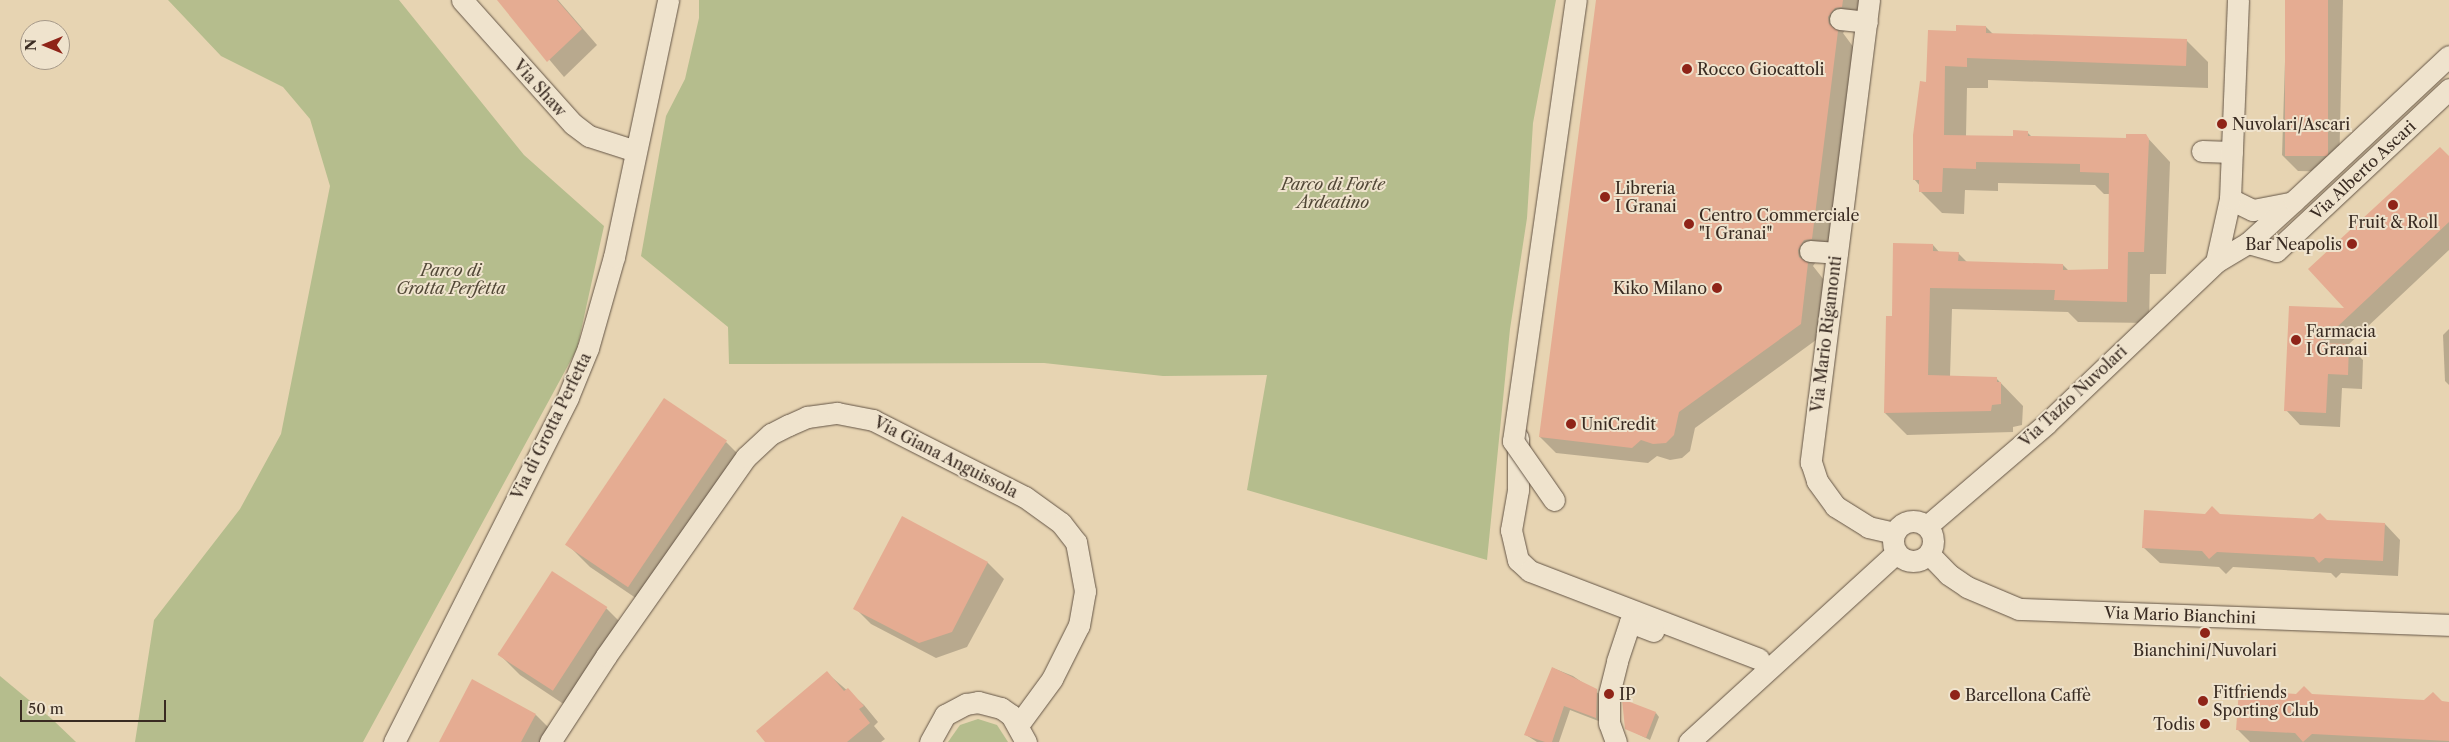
<!DOCTYPE html>
<meta charset="utf-8">
<style>
body{margin:0}
#map{position:relative;width:2449px;height:742px;overflow:hidden;background:#e7d4b2;font-family:"Libre Caslon Text",serif}
div>[style]{position:absolute}
[style*='--x']{left:calc(var(--x)*1px);top:calc(var(--y)*1px);width:calc(var(--w)*1px);rotate:calc(var(--a)*1deg)}
.green>*{inset:0;background:#b5bd8d}
.shadow>*{inset:0;background:#0003}
.building>*{inset:0;background:#e5ac92;transform-origin:0 0}
.roads{filter:drop-shadow(0 0 1px #645546) drop-shadow(0 0 1px #645546)}
.minor>*{height:21px;margin:-10.5px;padding:0 10.5px;transform-origin:10.5px;border-radius:10.5px;background:#efe3cd}
.minor>.ring{margin:-10.5px;padding:0;box-sizing:content-box;background:none;border:21px solid #efe3cd;border-radius:50%}
.bridges{filter:drop-shadow(0 0 1px #645546) drop-shadow(0 0 1px #645546)}
.minor-bridge>*{height:21px;margin:-10.5px;padding:0 10.5px;transform-origin:10.5px;border-radius:10.5px;background:#efe3cd}
.dots>*{width:14px;height:14px;translate:-50% -50%;box-sizing:border-box;border:2px solid #efe3cd;border-radius:50%}
span{translate:-50% -50%;white-space:nowrap;text-align:center;line-height:1.15;-webkit-text-stroke:4px #efe3cd;paint-order:stroke}
.poi-label{font-size:16px;color:#392b22}
.left{translate:0 -50%;text-align:left}
.right{translate:-100% -50%;text-align:right}
.street-label{font-size:16px;color:#392b22}
.park-label{font-size:16px;color:#524837;font-style:italic}
.north{position:absolute;left:20px;top:20px;width:50px;height:50px;box-sizing:border-box;background:#efe3cd;border:1px solid #a69989;border-radius:50%;rotate:270deg;font-size:14px;font-weight:700;line-height:20px;text-align:center;color:#392b22}
.north::after{content:'';display:block;margin:auto;width:18px;height:22px;background:#8f2418;clip-path:polygon(50% 0,100% 100%,50% 72%,0 100%)}
.scale{position:absolute;left:20px;top:700px;width:146px;height:22px;box-sizing:border-box;border:2px solid #392b22;border-top:0;padding-left:6px;font-size:15px;line-height:18px;white-space:nowrap;color:#392b22;-webkit-text-stroke:4px #efe3cd;paint-order:stroke}
</style>
<div id="map">
<div class="green">
<div style="clip-path:polygon(168px 0,399px 0,524px 155px,604px 226px,577px 349px,363px 742px,135px 742px,154px 620px,240px 509px,281px 434px,330px 186px,310px 119px,283px 87px,221px 56px)"></div>
<div style="clip-path:polygon(699px 0,1556px 0,1533px 123px,1527px 218px,1510px 329px,1487px 560px,1247px 490px,1267px 375px,1163px 376px,1044px 363px,729px 364px,728px 327px,641px 256px,666px 116px,685px 79px,699px 18px)"></div>
<div style="clip-path:polygon(0 676px,53px 720px,76px 742px,0 742px)"></div>
<div style="clip-path:polygon(978px 719px,997px 725px,1008px 742px,948px 742px,960px 725px)"></div>
</div>
<div class="shadow">
<div style="clip-path:polygon(499px 0,558px 0,597px 45px,564px 77px)"></div>
<div style="clip-path:polygon(1598px 0,1860px 0,1857px 22px,1850px 23px,1843px 33px,1854px 48px,1827px 254px,1820px 256px,1813px 266px,1824px 280px,1816px 340px,1695px 428px,1690px 451px,1682px 458px,1670px 460px,1657px 456px,1648px 463px,1556px 453px,1540px 437px)"></div>
<div style="clip-path:polygon(2287px 0,2343px 0,2339px 172px,2298px 171px,2282px 155px)"></div>
<div style="clip-path:polygon(1986px 27px,1993px 34px,2186px 40px,2208px 62px,2208px 88px,1988px 80px,1988px 88px,1967px 88px,1966px 136px,2014px 137px,2027px 132px,2033px 138px,2127px 140px,2145px 135px,2170px 162px,2166px 274px,2150px 274px,2149px 323px,2078px 322px,2068px 312px,1952px 309px,1950px 377px,1996px 378px,2023px 406px,2022px 425px,2013px 427px,2013px 432px,1907px 435px,1885px 413px,1893px 317px,1933px 245px,1940px 253px,1958px 253px,1968px 263px,2063px 265px,2069px 271px,2109px 272px,2111px 194px,2104px 194px,2095px 185px,1998px 183px,1998px 191px,1965px 190px,1964px 214px,1942px 213px,1920px 191px,1920px 186px,1914px 179px,1927px 83px,1957px 32px)"></div>
<div style="clip-path:polygon(2449px 157px,2449px 250px,2348px 345px,2363px 360px,2362px 389px,2342px 388px,2340px 427px,2300px 425px,2286px 410px,2291px 307px,2347px 310px)"></div>
<div style="clip-path:polygon(2449px 329px,2449px 385px,2445px 381px,2443px 335px)"></div>
<div style="clip-path:polygon(726px 442px,748px 464px,652px 609px,590px 567px,568px 545px)"></div>
<div style="clip-path:polygon(2220px 516px,2385px 524px,2400px 540px,2398px 576px,2341px 573px,2336px 578px,2331px 573px,2233px 567px,2226px 574px,2219px 567px,2160px 563px,2144px 548px)"></div>
<div style="clip-path:polygon(903px 518px,988px 563px,1004px 579px,967px 647px,936px 658px,871px 624px,855px 608px)"></div>
<div style="clip-path:polygon(606px 608px,628px 630px,574px 711px,520px 675px,498px 653px)"></div>
<div style="clip-path:polygon(1553px 668px,1573px 676px,1602px 696px,1601px 722px,1570px 710px,1559px 742px,1537px 742px,1526px 735px)"></div>
<div style="clip-path:polygon(827px 673px,864px 705px,878px 722px,874px 726px,885px 739px,881px 742px,767px 742px)"></div>
<div style="clip-path:polygon(2312px 695px,2449px 703px,2449px 742px,2250px 742px,2238px 730px)"></div>
<div style="clip-path:polygon(1656px 713px,1659px 717px,1650px 740px,1626px 728px)"></div>
<div style="clip-path:polygon(536px 715px,558px 737px,555px 742px,440px 742px)"></div>
</div>
<div class="building">
<div style="clip-path:polygon(497px 0,557px 0,582px 29px,547px 62px)"></div>
<div style="clip-path:polygon(1596px 0,1843px 0,1842px 7px,1835px 8px,1828px 17px,1829px 24px,1838px 31px,1812px 239px,1804px 240px,1798px 250px,1799px 257px,1808px 263px,1801px 324px,1679px 412px,1674px 435px,1666px 443px,1653px 444px,1641px 440px,1632px 448px,1539px 437px)"></div>
<div style="left:2285px;top:0;width:43px;height:156px"></div>
<div style="clip-path:polygon(1956px 25px,1986px 26px,1986px 33px,2187px 39px,2186px 66px,1967px 58px,1967px 67px,1945px 66px,1944px 135px,2013px 136px,2013px 130px,2028px 131px,2028px 136px,2126px 138px,2126px 134px,2146px 134px,2149px 139px,2144px 252px,2128px 252px,2127px 302px,2054px 300px,2055px 290px,1930px 288px,1928px 375px,1997px 377px,1997px 382px,2001px 382px,2001px 404px,1992px 405px,1991px 411px,1884px 413px,1886px 316px,1892px 316px,1893px 243px,1933px 244px,1933px 251px,1959px 252px,1958px 261px,2063px 264px,2063px 270px,2108px 269px,2109px 173px,2080px 172px,2080px 164px,1976px 162px,1976px 169px,1943px 168px,1942px 192px,1919px 192px,1919px 180px,1913px 180px,1913px 135px,1920px 81px,1926px 82px,1928px 30px,1956px 31px)"></div>
<div style="clip-path:polygon(2440px 147px,2449px 156px,2449px 222px,2320px 343px,2349px 344px,2348px 375px,2328px 374px,2326px 413px,2284px 411px,2289px 306px,2344px 308px,2308px 269px)"></div>
<div style="left:664px;top:398px;width:76px;height:177px;rotate:34deg"></div>
<div style="clip-path:polygon(2212px 506px,2220px 514px,2313px 519px,2320px 513px,2327px 520px,2385px 523px,2383px 561px,2325px 558px,2319px 563px,2314px 557px,2217px 552px,2209px 559px,2202px 551px,2142px 548px,2144px 510px,2205px 514px)"></div>
<div style="clip-path:polygon(902px 516px,988px 562px,952px 632px,919px 643px,853px 609px)"></div>
<div style="left:552px;top:571px;width:66px;height:100px;rotate:33deg"></div>
<div style="clip-path:polygon(1552px 667px,1597px 689px,1596px 718px,1564px 706px,1552px 742px,1545px 742px,1524px 735px)"></div>
<div style="clip-path:polygon(827px 671px,844px 691px,848px 688px,864px 706px,859px 709px,870px 723px,847px 742px,765px 742px,756px 731px)"></div>
<div style="clip-path:polygon(472px 679px,536px 714px,521px 742px,439px 742px)"></div>
<div style="clip-path:polygon(2304px 686px,2312px 694px,2424px 700px,2433px 692px,2442px 701px,2449px 702px,2449px 741px,2312px 734px,2303px 742px,2295px 733px,2236px 730px,2239px 690px,2296px 694px)"></div>
<div style="clip-path:polygon(1622px 699px,1656px 712px,1646px 738px,1625px 729px)"></div>
</div>
<div class="roads">
<div class="minor">
<div style="--x:462;--y:0;--w:166;--a:48.2"></div>
<div style="--x:573;--y:124;--w:20;--a:37"></div>
<div style="--x:589;--y:136;--w:49;--a:17.7"></div>
<div style="--x:1869;--y:0;--w:466;--a:97.2"></div>
<div style="--x:1811;--y:462;--w:20;--a:72"></div>
<div style="--x:1817;--y:481;--w:31;--a:54"></div>
<div style="--x:1835;--y:506;--w:39;--a:32"></div>
<div style="--x:1868;--y:527;--w:27;--a:13"></div>
<div style="--x:1840;--y:19;--w:27;--a:6"></div>
<div style="--x:2202;--y:151;--w:30;--a:2"></div>
<div style="--x:2230;--y:199;--w:25;--a:26"></div>
<div style="--x:2253;--y:210;--w:37;--a:-11"></div>
<div style="--x:2248;--y:243;--w:29;--a:16"></div>
<div style="--x:2276;--y:251;--w:237;--a:-43.1"></div>
<div style="--x:1810;--y:251;--w:27;--a:4"></div>
<div style="--x:2216;--y:262;--w:65;--a:-77.5"></div>
<div style="--x:2230;--y:199;--w:199;--a:-87.7"></div>
<div style="--x:1518;--y:438;--w:52;--a:90"></div>
<div style="--x:1518;--y:490;--w:41;--a:99.9"></div>
<div style="--x:1511;--y:530;--w:31;--a:77"></div>
<div style="--x:1518;--y:560;--w:16;--a:43"></div>
<div style="--x:1530;--y:571;--w:245;--a:21"></div>
<div class="ring" style="left:1893px;top:521px;width:19px;height:19px"></div>
<div style="--x:1927;--y:526;--w:158;--a:-40.6"></div>
<div style="--x:2047;--y:423;--w:233;--a:-43.6"></div>
<div style="--x:2216;--y:262;--w:37;--a:-31"></div>
<div style="--x:2248;--y:243;--w:62;--a:-42.4"></div>
<div style="--x:2294;--y:201;--w:212;--a:-43.1"></div>
<div style="--x:1929;--y:554;--w:28;--a:46"></div>
<div style="--x:1948;--y:574;--w:23;--a:34"></div>
<div style="--x:1967;--y:587;--w:56;--a:22.9"></div>
<div style="--x:2019;--y:609;--w:430;--a:2.1"></div>
<div style="--x:394;--y:742;--w:386;--a:-63.2"></div>
<div style="--x:568;--y:397;--w:53;--a:-67.8"></div>
<div style="--x:588;--y:348;--w:95;--a:-74.1"></div>
<div style="--x:614;--y:257;--w:263;--a:-78.1"></div>
<div style="--x:550;--y:742;--w:103;--a:-56.9"></div>
<div style="--x:606;--y:656;--w:243;--a:-54.9"></div>
<div style="--x:746;--y:457;--w:34;--a:-43"></div>
<div style="--x:771;--y:434;--w:20;--a:-27"></div>
<div style="--x:789;--y:425;--w:20;--a:-24"></div>
<div style="--x:807;--y:417;--w:30;--a:-8"></div>
<div style="--x:837;--y:413;--w:37;--a:11"></div>
<div style="--x:873;--y:420;--w:170;--a:26.9"></div>
<div style="--x:1025;--y:497;--w:44;--a:35.8"></div>
<div style="--x:1061;--y:523;--w:24;--a:52"></div>
<div style="--x:1076;--y:542;--w:50;--a:79.6"></div>
<div style="--x:1085;--y:591;--w:35;--a:100"></div>
<div style="--x:1079;--y:625;--w:60;--a:116.6"></div>
<div style="--x:1052;--y:679;--w:56;--a:126.3"></div>
<div style="--x:930;--y:742;--w:31;--a:-61"></div>
<div style="--x:945;--y:715;--w:24;--a:-28"></div>
<div style="--x:966;--y:704;--w:12;--a:-9"></div>
<div style="--x:978;--y:702;--w:24;--a:15"></div>
<div style="--x:1001;--y:708;--w:12;--a:35"></div>
<div style="--x:1011;--y:715;--w:31;--a:61"></div>
<div style="--x:1616;--y:742;--w:20;--a:-110"></div>
<div style="--x:1609;--y:723;--w:29;--a:-90"></div>
<div style="--x:1609;--y:694;--w:34;--a:-76"></div>
<div style="--x:1617;--y:661;--w:41;--a:-71.6"></div>
<div style="--x:1630;--y:622;--w:25;--a:21"></div>
<div style="--x:1689;--y:742;--w:280;--a:-42.4"></div>
</div>
</div>
<div class="bridges">
<div class="minor-bridge">
<div style="--x:1554;--y:500;--w:72;--a:-124.8"></div>
<div style="--x:1513;--y:441;--w:445;--a:-81.9"></div>
</div>
</div>
<div class="dots">
<div style="left:1687px;top:69px;background:#8f2418"></div>
<div style="left:2222px;top:124px;background:#8f2418"></div>
<div style="left:1605px;top:197px;background:#8f2418"></div>
<div style="left:2393px;top:205px;background:#8f2418"></div>
<div style="left:1689px;top:224px;background:#8f2418"></div>
<div style="left:2352px;top:244px;background:#8f2418"></div>
<div style="left:1717px;top:288px;background:#8f2418"></div>
<div style="left:2296px;top:340px;background:#8f2418"></div>
<div style="left:1571px;top:424px;background:#8f2418"></div>
<div style="left:2205px;top:633px;background:#8f2418"></div>
<div style="left:1609px;top:694px;background:#8f2418"></div>
<div style="left:1955px;top:695px;background:#8f2418"></div>
<div style="left:2203px;top:701px;background:#8f2418"></div>
<div style="left:2205px;top:724px;background:#8f2418"></div>
</div>
<div class="poi-label">
<span class="left" style="left:1697px;top:69px">Rocco Giocattoli</span>
<span class="left" style="left:2232px;top:124px">Nuvolari/Ascari</span>
<span class="left" style="left:1615px;top:197px">Libreria<br>I Granai</span>
<span class="left" style="left:1699px;top:224px">Centro Commerciale<br>"I Granai"</span>
<span style="left:2393px;top:222px">Fruit &amp; Roll</span>
<span class="right" style="left:2342px;top:244px">Bar Neapolis</span>
<span class="right" style="left:1707px;top:288px">Kiko Milano</span>
<span class="left" style="left:2306px;top:340px">Farmacia<br>I Granai</span>
<span class="left" style="left:1581px;top:424px">UniCredit</span>
<span style="left:2205px;top:650px">Bianchini/Nuvolari</span>
<span class="left" style="left:2213px;top:701px">Fitfriends<br>Sporting Club</span>
<span class="left" style="left:1619px;top:694px">IP</span>
<span class="left" style="left:1965px;top:695px">Barcellona Caffè</span>
<span class="right" style="left:2195px;top:724px">Todis</span>
</div>
<div class="street-label">
<span style="left:540px;top:88px;rotate:48deg">Via Shaw</span>
<span style="left:2363px;top:170px;rotate:-43deg">Via Alberto Ascari</span>
<span style="left:1826px;top:334px;rotate:-83deg">Via Mario Rigamonti</span>
<span style="left:2073px;top:396px;rotate:-43deg">Via Tazio Nuvolari</span>
<span style="left:551px;top:426px;rotate:-64deg">Via di Grotta Perfetta</span>
<span style="left:946px;top:457px;rotate:27deg">Via Giana Anguissola</span>
<span style="left:2180px;top:615px;rotate:2deg">Via Mario Bianchini</span>
</div>
<div class="park-label">
<span style="left:1333px;top:193px">Parco di Forte<br>Ardeatino</span>
<span style="left:451px;top:279px">Parco di<br>Grotta Perfetta</span>
</div>
<div class="north">N</div>
<div class="scale">50 m</div>
</div>
